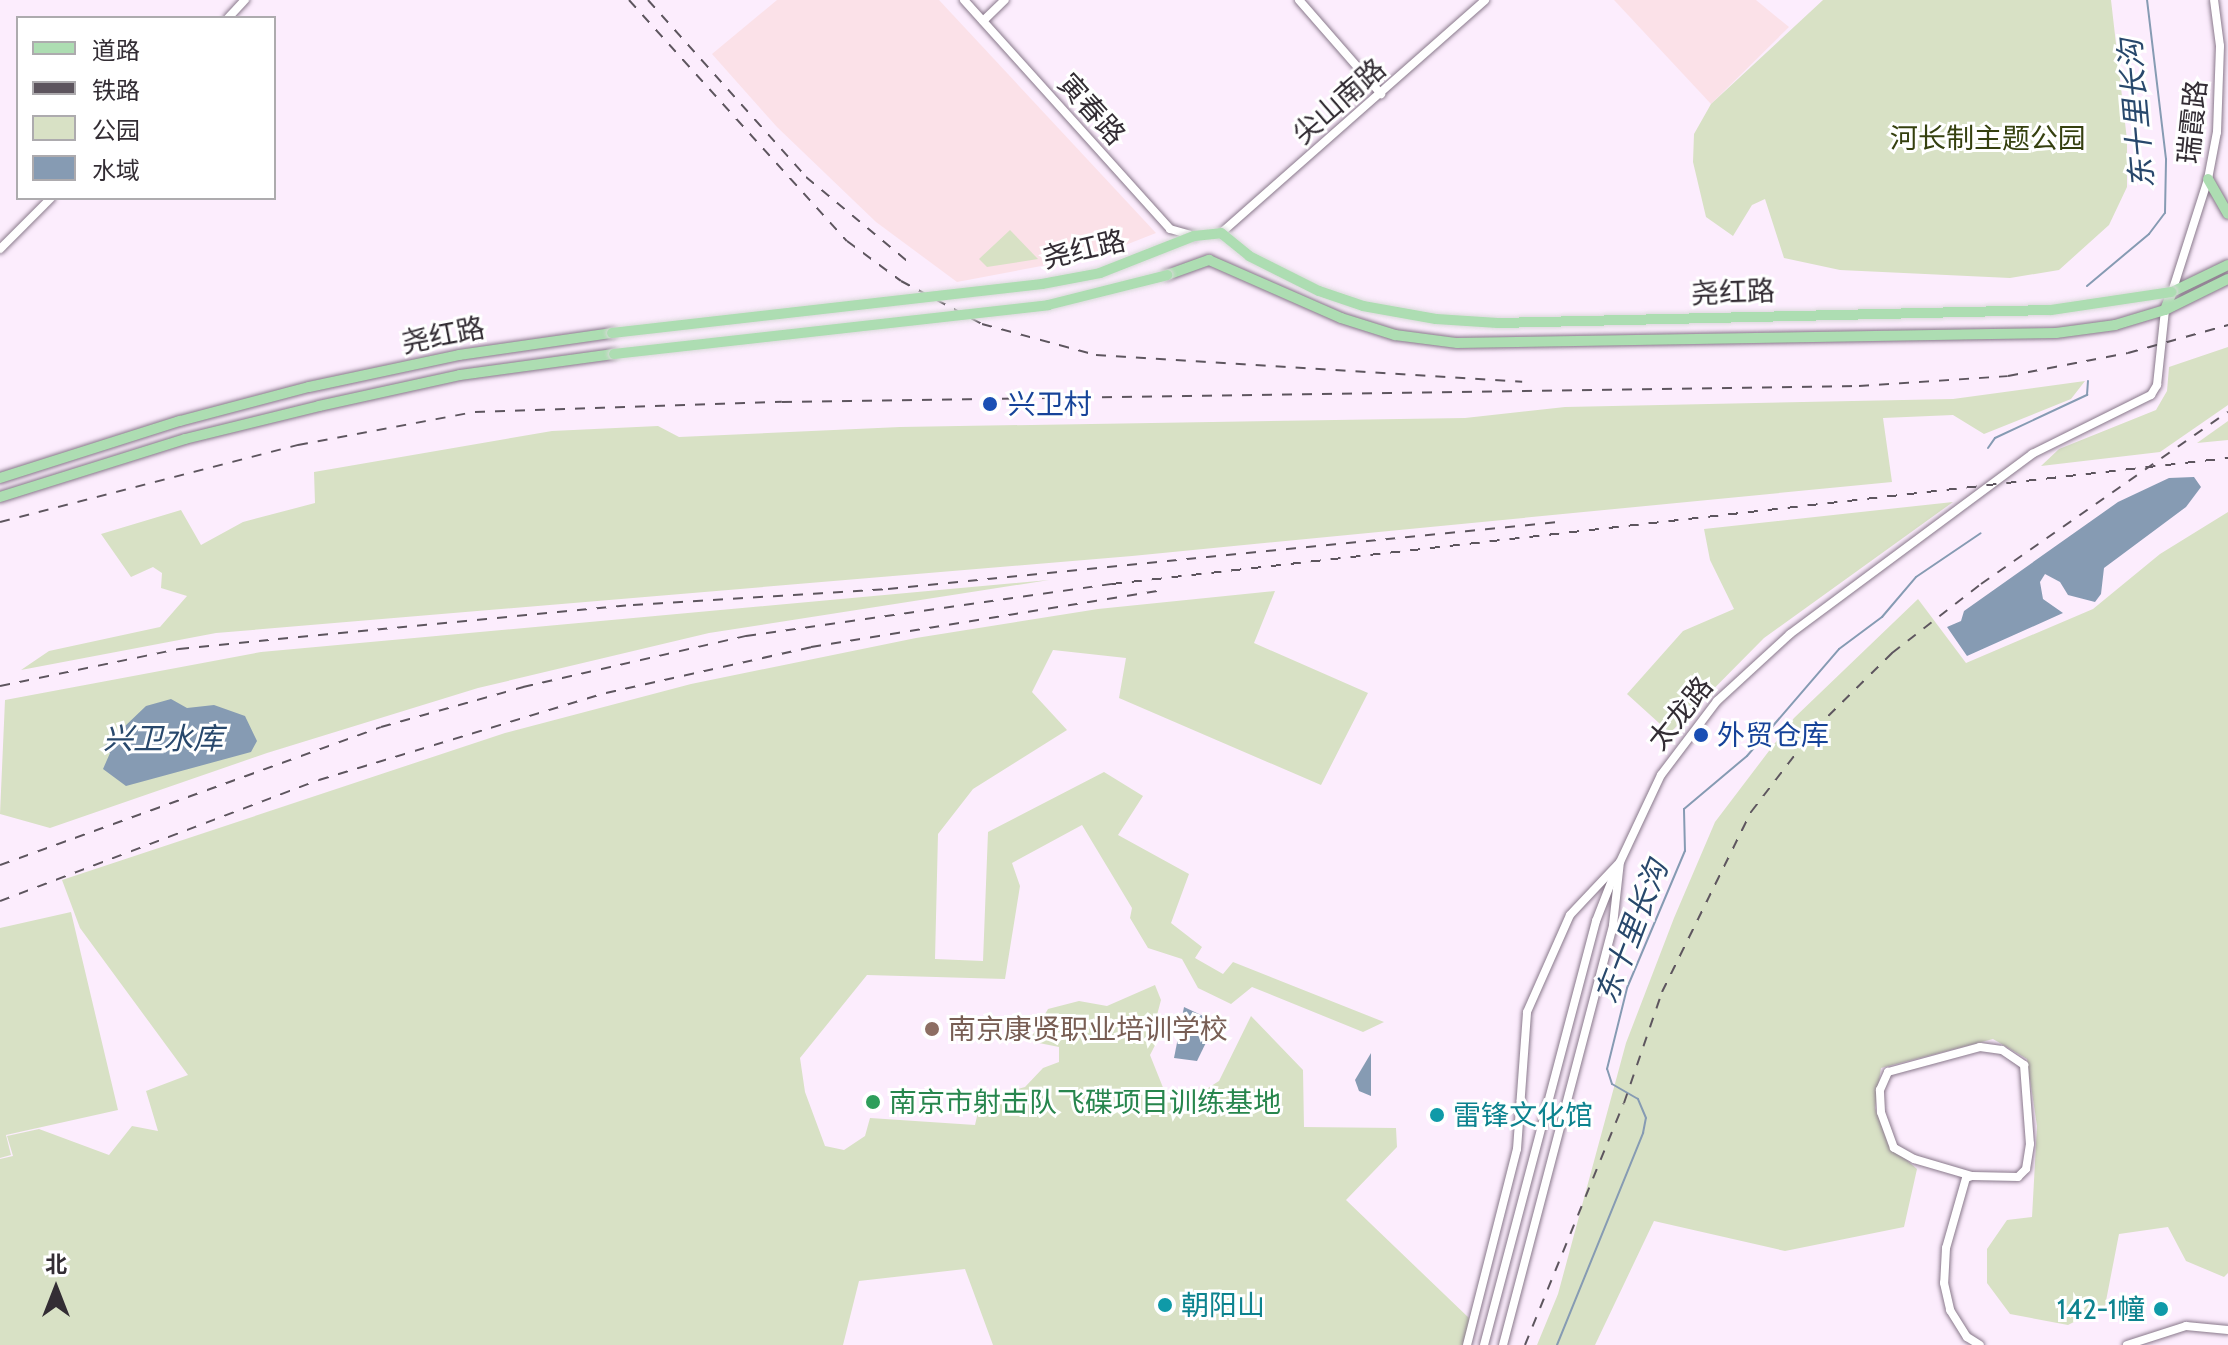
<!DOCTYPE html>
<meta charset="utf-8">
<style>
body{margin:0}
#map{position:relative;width:2228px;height:1345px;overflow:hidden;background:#fcedfd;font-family:Cabin,"Noto Sans SC",sans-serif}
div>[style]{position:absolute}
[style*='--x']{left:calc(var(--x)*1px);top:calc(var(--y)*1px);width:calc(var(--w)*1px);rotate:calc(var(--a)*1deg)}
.industrial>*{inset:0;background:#fbe1e8}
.green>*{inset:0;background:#d8e1c5}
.water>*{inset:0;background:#869bb3}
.stream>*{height:2px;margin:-1px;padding:0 1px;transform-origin:1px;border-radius:1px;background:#869bb3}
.roads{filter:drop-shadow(0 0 2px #89798b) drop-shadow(0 0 2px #89798b)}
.minor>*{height:8px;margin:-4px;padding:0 4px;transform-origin:4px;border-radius:4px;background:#fff}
.major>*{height:10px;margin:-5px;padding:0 5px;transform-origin:5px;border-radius:5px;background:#adddb2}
.rail>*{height:2px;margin-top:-1px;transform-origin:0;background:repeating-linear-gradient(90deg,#5d555e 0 10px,transparent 0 20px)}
.bridges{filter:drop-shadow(0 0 2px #dad9da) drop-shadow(0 0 2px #dad9da)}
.major-bridge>*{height:10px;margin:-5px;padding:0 5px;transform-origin:5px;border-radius:5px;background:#adddb2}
.dots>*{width:22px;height:22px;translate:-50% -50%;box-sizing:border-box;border:4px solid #fff;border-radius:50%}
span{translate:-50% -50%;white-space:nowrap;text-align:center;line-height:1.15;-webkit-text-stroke:6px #fff;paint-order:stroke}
.street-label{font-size:28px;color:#332d34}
.park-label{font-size:28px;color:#35400f}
.transit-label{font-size:28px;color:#164399}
.left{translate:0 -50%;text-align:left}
.education-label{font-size:28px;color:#785e54}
.leisure-label{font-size:28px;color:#27864d}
.culture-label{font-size:28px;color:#0d838f}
.right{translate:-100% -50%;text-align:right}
.water-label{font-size:30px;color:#28486c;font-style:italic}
.legend{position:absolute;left:16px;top:16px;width:260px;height:184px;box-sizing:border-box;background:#fff;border:2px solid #adabae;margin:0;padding:10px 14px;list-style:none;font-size:24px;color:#332d34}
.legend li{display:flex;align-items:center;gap:16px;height:40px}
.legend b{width:40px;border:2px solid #adabae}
.north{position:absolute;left:16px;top:1249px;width:80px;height:80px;-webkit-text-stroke:6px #fff;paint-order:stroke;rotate:0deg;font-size:22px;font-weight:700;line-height:32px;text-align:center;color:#332d34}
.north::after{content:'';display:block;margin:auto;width:28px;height:36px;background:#332d34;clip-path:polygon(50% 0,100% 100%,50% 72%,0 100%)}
</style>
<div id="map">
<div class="industrial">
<div style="clip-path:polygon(777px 0,939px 0,1156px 233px,1100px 255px,957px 282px,876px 222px,777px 127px,712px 54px)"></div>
<div style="clip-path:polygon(1614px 0,1756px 0,1789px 27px,1711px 104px)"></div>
</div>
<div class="green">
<div style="clip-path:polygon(1823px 0,2111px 0,2127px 140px,2127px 187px,2109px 225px,2059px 270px,2010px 278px,1840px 270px,1784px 258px,1765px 199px,1752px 205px,1733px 236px,1706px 217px,1693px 162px,1694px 134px,1711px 104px)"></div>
<div style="clip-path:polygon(1010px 230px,1038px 259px,987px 267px,979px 259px)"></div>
<div style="clip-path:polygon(2228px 347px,2228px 405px,2160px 452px,2041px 466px,2059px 449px,2156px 410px,2167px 391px,2169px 367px)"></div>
<div style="clip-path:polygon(2085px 381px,2071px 399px,1984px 434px,1953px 415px,1883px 418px,1892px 482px,1132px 556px,216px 633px,21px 670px,49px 651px,160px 627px,187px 596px,161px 588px,162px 573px,153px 567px,131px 577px,101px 534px,181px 510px,201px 545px,243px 522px,315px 503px,314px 472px,552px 431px,658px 426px,679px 437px,900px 427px,1465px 418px,1565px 407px,1953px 399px)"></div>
<div style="clip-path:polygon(2228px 421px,2228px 440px,2197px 443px)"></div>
<div style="clip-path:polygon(1953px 502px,1764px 638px,1670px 733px,1627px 694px,1683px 631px,1734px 609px,1710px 560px,1704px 529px)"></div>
<div style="clip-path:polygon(2228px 512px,2228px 1273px,2224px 1277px,2186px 1261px,2168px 1227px,2119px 1234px,2105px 1306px,2068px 1325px,2010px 1314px,1987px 1283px,1987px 1249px,2007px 1220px,2032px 1217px,2037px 1126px,2027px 1059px,1993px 1039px,1881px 1068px,1875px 1108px,1888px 1144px,1917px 1169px,1904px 1227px,1785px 1251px,1654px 1221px,1595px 1345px,1537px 1345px,1558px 1294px,1626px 1043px,1674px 918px,1715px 822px,1794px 718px,1918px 599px,1966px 663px,2093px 609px,2160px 554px)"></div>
<div style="clip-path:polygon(1049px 580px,709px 633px,478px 688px,267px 753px,50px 828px,0 814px,5px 700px,261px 652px)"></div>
<div style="clip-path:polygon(1275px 591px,1254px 643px,1368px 693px,1321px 785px,1119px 698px,1126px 658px,1053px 650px,1032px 692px,1067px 730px,973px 789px,938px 834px,935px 959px,983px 961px,988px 832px,1104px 772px,1143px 796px,1118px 835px,1189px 874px,1171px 923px,1202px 947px,1195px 958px,1223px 974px,1233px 962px,1384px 1022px,1363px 1032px,1252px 987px,1231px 1004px,1198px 988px,1182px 959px,1148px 948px,1130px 918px,1132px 908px,1082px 825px,1012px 863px,1020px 886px,1005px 979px,867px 975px,800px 1058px,805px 1092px,825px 1146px,844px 1150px,865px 1136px,870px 1118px,975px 1125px,981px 1099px,1025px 1087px,1043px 1068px,1059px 1062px,1059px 1047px,1029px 1041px,1048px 1009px,1079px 1001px,1107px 1006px,1155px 985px,1161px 1000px,1157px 1015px,1168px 1020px,1150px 1055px,1168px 1100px,1186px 1102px,1219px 1081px,1251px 1016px,1303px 1070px,1304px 1127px,1396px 1128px,1397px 1147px,1346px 1200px,1469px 1318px,1468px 1345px,993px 1345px,965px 1269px,859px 1281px,843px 1345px,0 1345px,0 1159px,13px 1156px,7px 1136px,39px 1129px,109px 1155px,132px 1126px,158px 1131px,146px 1091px,188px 1075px,80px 928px,62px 880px,505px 733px,691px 684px,916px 638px,1098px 609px)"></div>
<div style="clip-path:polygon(71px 912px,118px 1110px,6px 1135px,11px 1155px,0 1158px,0 928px)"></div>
</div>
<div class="water">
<div style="clip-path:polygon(2194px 477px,2201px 487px,2186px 507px,2104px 568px,2101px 594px,2095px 602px,2068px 595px,2060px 582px,2045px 574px,2040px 582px,2043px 599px,2063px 613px,1967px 656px,1947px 627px,1961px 621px,1964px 611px,2118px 502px,2169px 478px)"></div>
<div style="clip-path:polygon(171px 699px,187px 708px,214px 705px,245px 716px,257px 741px,251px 752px,126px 786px,103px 769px,110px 753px,100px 750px,146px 706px)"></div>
<div style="clip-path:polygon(1184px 1007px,1216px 1022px,1197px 1061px,1174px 1058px)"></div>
<div style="clip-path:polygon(1371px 1053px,1371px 1096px,1359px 1091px,1355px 1080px)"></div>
</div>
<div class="stream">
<div style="--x:2087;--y:286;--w:81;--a:-40"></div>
<div style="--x:2149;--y:234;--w:26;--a:-53"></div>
<div style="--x:2165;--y:213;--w:54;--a:-88.9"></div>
<div style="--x:2166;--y:159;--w:160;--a:-96.8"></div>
<div style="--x:1988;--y:448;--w:12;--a:-55"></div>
<div style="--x:1995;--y:438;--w:102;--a:-25.1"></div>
<div style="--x:2087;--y:395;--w:14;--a:-86"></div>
<div style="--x:1557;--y:1345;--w:229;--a:-67.9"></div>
<div style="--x:1643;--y:1133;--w:15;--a:-79"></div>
<div style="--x:1646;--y:1118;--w:21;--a:-113"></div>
<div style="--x:1638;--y:1099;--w:30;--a:-150"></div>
<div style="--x:1612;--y:1084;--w:16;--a:-108"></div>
<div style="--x:1607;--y:1069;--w:83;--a:-76.1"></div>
<div style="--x:1627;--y:988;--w:149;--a:-67.1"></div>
<div style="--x:1685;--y:851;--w:42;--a:-91.4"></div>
<div style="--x:1684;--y:809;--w:82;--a:-40.1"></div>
<div style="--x:1747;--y:756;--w:141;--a:-49.3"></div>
<div style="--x:1839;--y:649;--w:54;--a:-36.7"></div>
<div style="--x:1882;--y:617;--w:52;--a:-49.6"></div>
<div style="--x:1916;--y:577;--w:78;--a:-34.1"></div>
</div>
<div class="roads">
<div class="minor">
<div style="--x:964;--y:0;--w:308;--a:48"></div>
<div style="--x:1170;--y:229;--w:25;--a:16"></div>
<div style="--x:1299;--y:0;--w:125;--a:48.9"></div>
<div style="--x:228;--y:18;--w:25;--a:-47"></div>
<div style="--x:983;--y:21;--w:30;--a:-44"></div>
<div style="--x:1221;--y:233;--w:352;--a:-41.4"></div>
<div style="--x:0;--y:249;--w:72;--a:-45"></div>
<div style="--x:2172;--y:292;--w:119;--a:-72.3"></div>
<div style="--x:2208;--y:179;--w:48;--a:-79.2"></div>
<div style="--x:2217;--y:132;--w:86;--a:-88"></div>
<div style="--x:2220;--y:46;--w:46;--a:-97.4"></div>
<div style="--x:1980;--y:1047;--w:22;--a:8"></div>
<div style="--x:2002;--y:1050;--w:27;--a:34"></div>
<div style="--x:2024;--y:1065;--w:79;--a:85.7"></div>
<div style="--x:2030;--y:1144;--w:25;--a:99"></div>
<div style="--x:2026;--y:1169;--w:11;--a:135"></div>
<div style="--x:2018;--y:1177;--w:46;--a:-178.8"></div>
<div style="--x:1972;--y:1176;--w:60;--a:-163.7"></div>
<div style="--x:1914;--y:1159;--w:23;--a:-151"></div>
<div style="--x:1894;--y:1148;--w:38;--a:-110"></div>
<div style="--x:1881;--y:1112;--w:22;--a:-93"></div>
<div style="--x:1880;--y:1090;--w:20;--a:-66"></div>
<div style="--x:1888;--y:1072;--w:95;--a:-15.2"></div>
<div style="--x:1972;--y:1176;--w:6;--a:162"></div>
<div style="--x:1966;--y:1178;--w:73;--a:105.9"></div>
<div style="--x:1946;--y:1248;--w:35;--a:93"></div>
<div style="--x:1944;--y:1283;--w:28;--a:77"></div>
<div style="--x:1950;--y:1310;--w:32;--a:58"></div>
<div style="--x:1967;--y:1337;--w:15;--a:32"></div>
<div style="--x:1467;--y:1345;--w:202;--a:-75.7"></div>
<div style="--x:1517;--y:1149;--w:137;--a:-85.8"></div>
<div style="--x:1527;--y:1012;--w:106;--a:-66.1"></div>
<div style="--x:1570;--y:915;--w:73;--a:-46.7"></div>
<div style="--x:1484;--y:1345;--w:439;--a:-75.2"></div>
<div style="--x:1596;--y:921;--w:55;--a:-68.6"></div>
<div style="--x:1503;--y:1345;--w:434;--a:-75.3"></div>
<div style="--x:1613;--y:925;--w:63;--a:-83.7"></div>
<div style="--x:1620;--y:862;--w:96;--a:-64.8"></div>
<div style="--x:1661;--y:775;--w:93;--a:-52.9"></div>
<div style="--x:1717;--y:701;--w:99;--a:-42.5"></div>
<div style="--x:1790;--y:634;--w:302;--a:-36.6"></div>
<div style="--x:2032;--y:454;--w:133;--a:-26.4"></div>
<div style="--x:2151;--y:395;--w:12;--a:-59"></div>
<div style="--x:2157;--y:385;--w:75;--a:-83.9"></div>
<div style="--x:2127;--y:1345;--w:62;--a:-17.9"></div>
<div style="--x:2186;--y:1326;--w:42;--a:5.4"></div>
</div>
<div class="major">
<div style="--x:2208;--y:179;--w:40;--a:60.3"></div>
<div style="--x:1167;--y:275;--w:45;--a:-19.7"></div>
<div style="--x:1209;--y:260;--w:144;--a:23.7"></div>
<div style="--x:1341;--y:318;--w:57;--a:17.5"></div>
<div style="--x:1395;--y:335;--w:63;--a:7.4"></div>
<div style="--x:1457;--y:343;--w:599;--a:-0.96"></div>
<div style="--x:2056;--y:333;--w:60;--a:-7.7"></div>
<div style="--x:2115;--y:325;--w:52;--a:-16.7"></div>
<div style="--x:2165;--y:310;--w:70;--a:-26.2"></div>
<div style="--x:2165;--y:310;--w:19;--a:-69"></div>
<div style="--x:2172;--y:292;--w:62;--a:-25.7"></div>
<div style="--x:0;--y:478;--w:189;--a:-17.6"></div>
<div style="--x:180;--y:421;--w:133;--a:-14.8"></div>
<div style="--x:309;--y:387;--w:153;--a:-12"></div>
<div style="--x:459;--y:355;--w:155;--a:-8.2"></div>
<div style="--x:0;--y:497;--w:194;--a:-17.4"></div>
<div style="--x:185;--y:439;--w:138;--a:-13.8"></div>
<div style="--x:319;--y:406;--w:144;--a:-12.4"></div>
<div style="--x:460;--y:375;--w:155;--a:-7.8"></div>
</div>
</div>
<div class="rail">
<div style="--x:629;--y:0;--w:325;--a:47.9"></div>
<div style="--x:847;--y:241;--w:67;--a:36.5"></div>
<div style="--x:901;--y:281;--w:92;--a:28"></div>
<div style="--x:982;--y:324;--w:118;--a:15.2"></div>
<div style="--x:1096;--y:355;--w:427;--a:3.6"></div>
<div style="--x:648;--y:0;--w:237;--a:48.2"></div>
<div style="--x:806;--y:177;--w:138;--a:39.7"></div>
<div style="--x:0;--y:522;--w:308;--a:-14.5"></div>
<div style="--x:298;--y:445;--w:180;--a:-10.6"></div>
<div style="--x:475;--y:412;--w:307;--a:-1.9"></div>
<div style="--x:782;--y:402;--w:1077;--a:-0.85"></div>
<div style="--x:1859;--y:386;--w:149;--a:-3.8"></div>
<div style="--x:2008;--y:376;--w:122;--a:-10.9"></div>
<div style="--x:2128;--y:353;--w:104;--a:-15.6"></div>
<div style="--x:0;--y:686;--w:183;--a:-11.7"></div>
<div style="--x:179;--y:649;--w:100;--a:-5.8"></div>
<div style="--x:278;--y:639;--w:357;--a:-5.5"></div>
<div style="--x:633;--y:605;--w:256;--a:-3.6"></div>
<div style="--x:888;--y:589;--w:673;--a:-5.71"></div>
<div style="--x:0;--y:865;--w:405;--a:-19.9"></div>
<div style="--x:381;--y:727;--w:148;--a:-15.7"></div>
<div style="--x:523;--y:687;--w:229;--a:-12.9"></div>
<div style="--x:746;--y:636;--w:370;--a:-8.1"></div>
<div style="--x:1112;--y:584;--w:1123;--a:-6.44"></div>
<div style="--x:0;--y:901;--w:341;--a:-20.8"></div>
<div style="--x:319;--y:780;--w:300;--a:-16.9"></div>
<div style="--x:606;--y:693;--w:210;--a:-12.6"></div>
<div style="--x:811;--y:647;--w:357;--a:-9.2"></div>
<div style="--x:1525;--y:1345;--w:261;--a:-67.8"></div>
<div style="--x:1624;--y:1103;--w:117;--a:-71.1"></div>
<div style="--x:1662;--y:992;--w:201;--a:-63.7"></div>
<div style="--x:1751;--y:812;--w:103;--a:-52.5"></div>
<div style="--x:1814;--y:730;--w:110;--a:-44.6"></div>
<div style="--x:1892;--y:653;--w:113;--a:-37.8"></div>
<div style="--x:1981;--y:584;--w:301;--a:-34.9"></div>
</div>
<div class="bridges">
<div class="major-bridge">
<div style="--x:612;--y:333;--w:433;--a:-6.5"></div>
<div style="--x:1042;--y:284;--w:59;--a:-10.7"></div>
<div style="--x:1100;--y:273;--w:101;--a:-21.5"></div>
<div style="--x:1194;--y:236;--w:27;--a:-6"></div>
<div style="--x:1221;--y:233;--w:36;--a:39"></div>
<div style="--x:1249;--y:256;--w:78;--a:26.6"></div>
<div style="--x:1319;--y:291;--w:46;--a:18.8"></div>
<div style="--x:1363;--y:306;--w:74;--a:10.1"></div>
<div style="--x:1436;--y:319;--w:62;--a:3.7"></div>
<div style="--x:1498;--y:323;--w:553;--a:-1.35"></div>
<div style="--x:2051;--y:310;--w:122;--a:-8.5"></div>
<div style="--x:614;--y:354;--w:437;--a:-6.4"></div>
<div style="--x:1048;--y:305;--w:123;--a:-14.1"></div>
</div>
</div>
<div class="dots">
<div style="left:990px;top:404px;background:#1a4fb4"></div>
<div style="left:1701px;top:735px;background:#1a4fb4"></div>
<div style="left:932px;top:1029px;background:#8d6e63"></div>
<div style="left:873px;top:1102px;background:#2e9e5b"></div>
<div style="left:1437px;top:1115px;background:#0f9aa8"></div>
<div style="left:1165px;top:1305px;background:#0f9aa8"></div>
<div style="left:2161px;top:1309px;background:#0f9aa8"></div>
</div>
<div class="street-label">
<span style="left:1339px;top:101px;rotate:-41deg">尖山南路</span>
<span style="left:1092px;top:109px;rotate:48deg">寅春路</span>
<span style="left:2192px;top:122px;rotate:-84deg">瑞霞路</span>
<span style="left:1084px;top:249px;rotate:-13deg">尧红路</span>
<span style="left:1733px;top:292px;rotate:-2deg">尧红路</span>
<span style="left:443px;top:335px;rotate:-11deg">尧红路</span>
<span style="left:1680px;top:713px;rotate:-51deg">太龙路</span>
</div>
<div class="park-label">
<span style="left:1988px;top:138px">河长制主题公园</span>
</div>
<div class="transit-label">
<span class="left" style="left:1008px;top:404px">兴卫村</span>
<span class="left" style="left:1717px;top:735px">外贸仓库</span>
</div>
<div class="education-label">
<span class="left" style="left:948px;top:1029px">南京康贤职业培训学校</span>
</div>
<div class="leisure-label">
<span class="left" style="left:889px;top:1102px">南京市射击队飞碟项目训练基地</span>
</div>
<div class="culture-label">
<span class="left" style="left:1453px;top:1115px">雷锋文化馆</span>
<span class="left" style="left:1181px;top:1305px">朝阳山</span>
<span class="right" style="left:2145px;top:1309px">142-1幢</span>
</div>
<div class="water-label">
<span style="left:2137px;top:114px;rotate:-95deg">东十里长沟</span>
<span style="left:163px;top:739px">兴卫水库</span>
<span style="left:1632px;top:932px;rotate:-69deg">东十里长沟</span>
</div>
<ul class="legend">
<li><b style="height:10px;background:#adddb2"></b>道路</li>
<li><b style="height:10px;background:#5d555e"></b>铁路</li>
<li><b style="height:22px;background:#d8e1c5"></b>公园</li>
<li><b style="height:22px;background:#869bb3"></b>水域</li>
</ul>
<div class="north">北</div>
</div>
